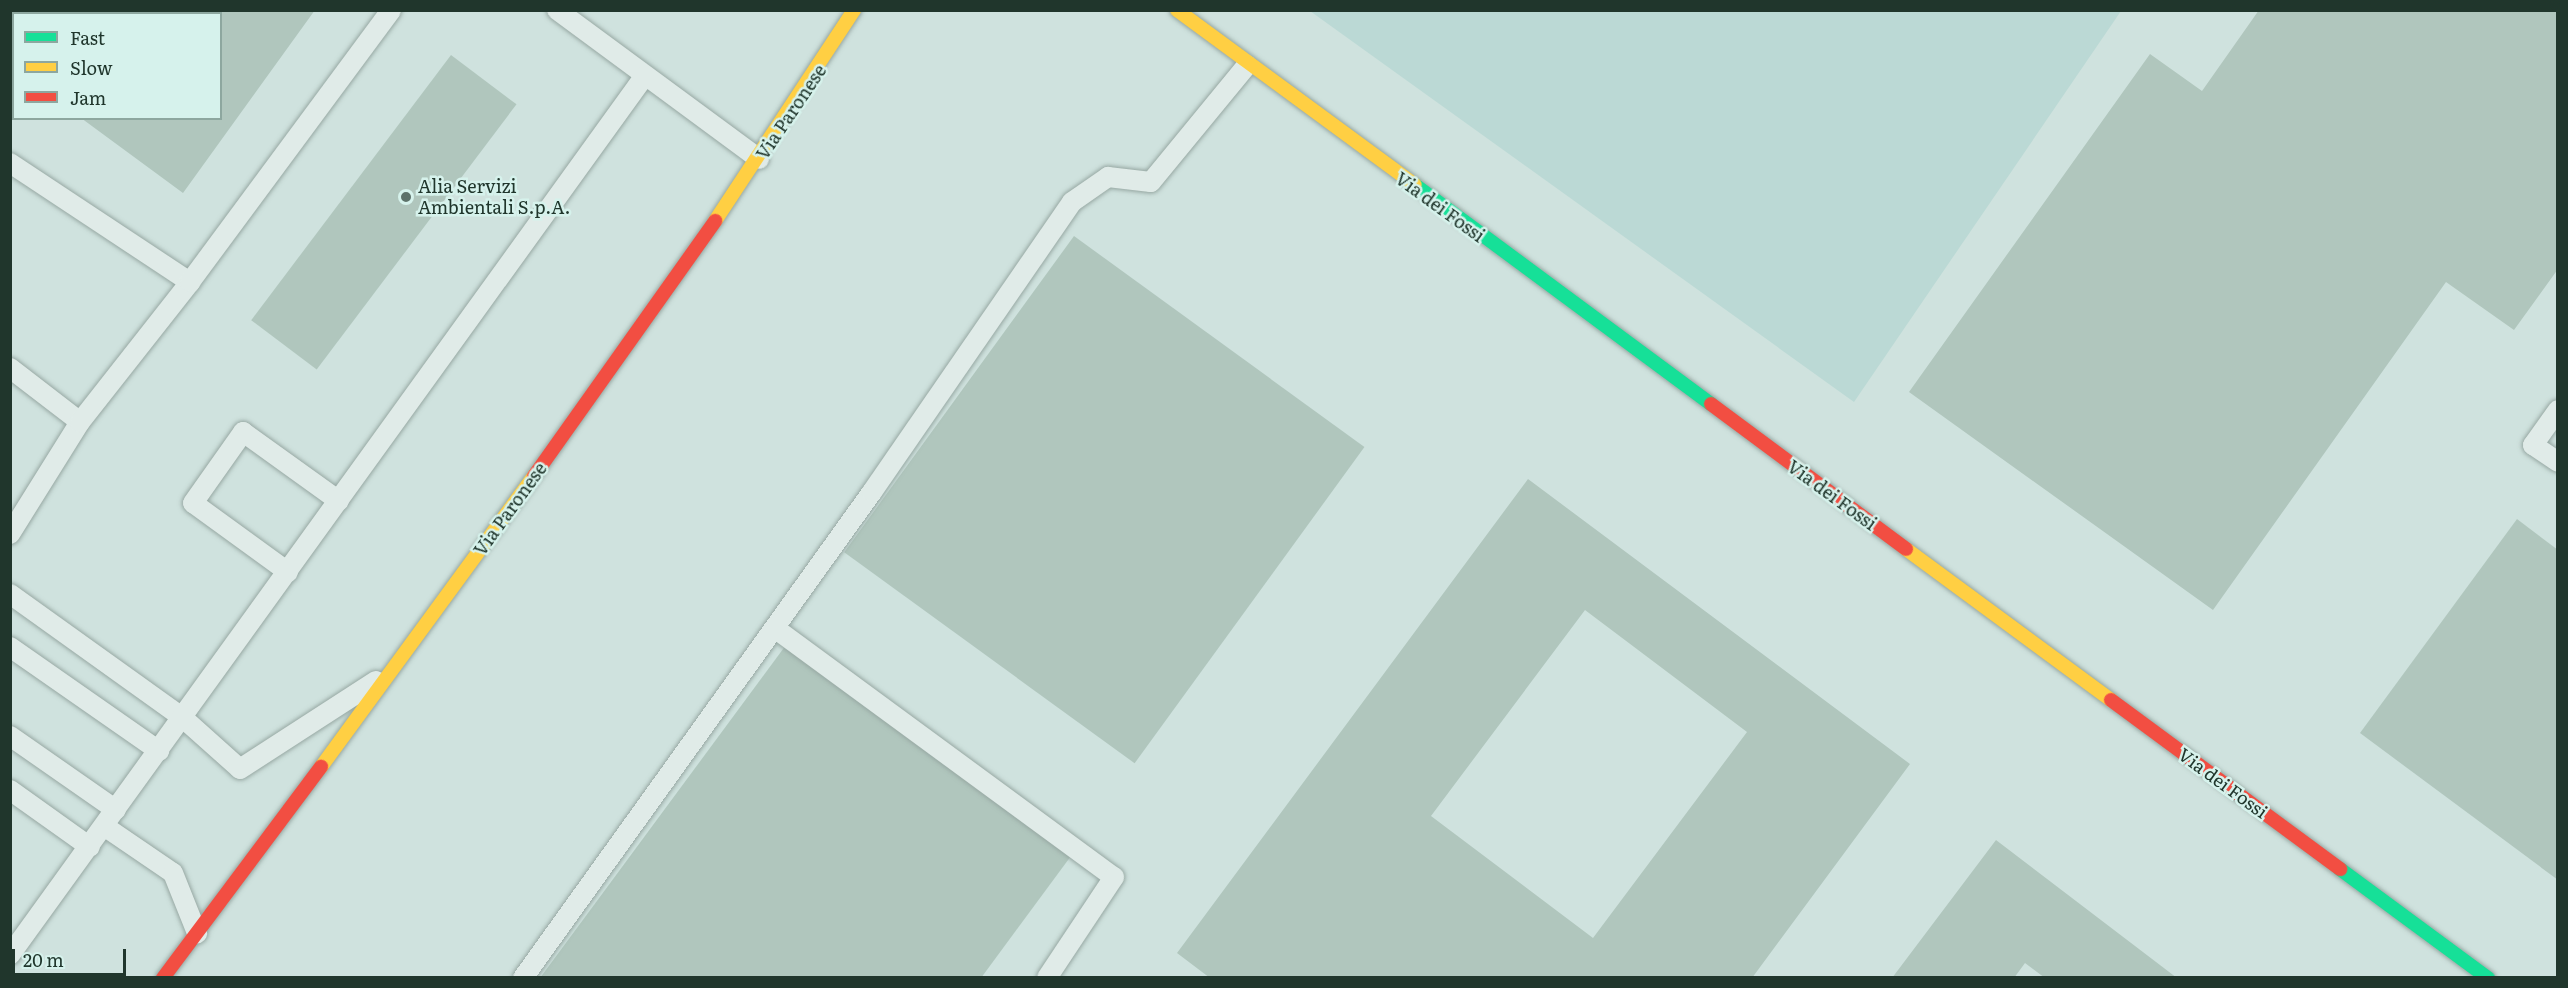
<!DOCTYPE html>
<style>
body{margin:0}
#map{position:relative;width:2568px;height:988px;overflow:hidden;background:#cfe2de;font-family:Literata,serif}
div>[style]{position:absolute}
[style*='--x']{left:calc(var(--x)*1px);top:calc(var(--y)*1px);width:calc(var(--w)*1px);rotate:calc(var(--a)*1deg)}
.farmland>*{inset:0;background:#bbd9d5}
.building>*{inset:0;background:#b0c6bd;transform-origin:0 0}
.roads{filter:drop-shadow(0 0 2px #97a8a3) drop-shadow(0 0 2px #97a8a3)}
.lane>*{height:20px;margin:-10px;padding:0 10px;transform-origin:10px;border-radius:10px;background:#e0ebe8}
.fast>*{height:14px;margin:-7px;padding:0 7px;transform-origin:7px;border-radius:7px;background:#16e098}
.slow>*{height:14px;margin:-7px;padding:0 7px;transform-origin:7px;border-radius:7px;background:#ffcf43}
.jam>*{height:14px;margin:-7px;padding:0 7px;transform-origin:7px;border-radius:7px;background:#f24e42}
.dots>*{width:16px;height:16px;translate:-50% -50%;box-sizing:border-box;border:3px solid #d6f2ec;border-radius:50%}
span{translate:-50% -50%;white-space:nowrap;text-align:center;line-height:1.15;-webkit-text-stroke:5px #d6f2ec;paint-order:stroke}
.street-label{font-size:18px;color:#20362c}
.poi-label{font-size:18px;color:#20362c}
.left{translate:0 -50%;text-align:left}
.frame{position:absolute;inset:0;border:12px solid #20362c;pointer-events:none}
.legend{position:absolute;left:12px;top:12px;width:210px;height:108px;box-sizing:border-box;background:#d6f2ec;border:2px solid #8da79f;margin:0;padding:8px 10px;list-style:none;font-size:18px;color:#20362c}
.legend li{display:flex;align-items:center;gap:12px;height:30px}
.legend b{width:30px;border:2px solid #8da79f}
.scale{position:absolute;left:12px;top:949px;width:114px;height:27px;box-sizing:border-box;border:3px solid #20362c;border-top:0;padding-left:8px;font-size:18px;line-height:21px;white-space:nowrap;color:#20362c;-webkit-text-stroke:4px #d6f2ec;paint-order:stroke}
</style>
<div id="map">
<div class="farmland">
<div style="clip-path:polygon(1310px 11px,2121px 11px,1854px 402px)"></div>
</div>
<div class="building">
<div style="clip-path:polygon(10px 10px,315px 10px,183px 193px,81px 118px,220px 118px,220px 14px,14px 14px,14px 69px)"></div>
<div style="clip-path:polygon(2259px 10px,2558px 10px,2558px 269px,2514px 330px,2446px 282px,2213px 610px,1909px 392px,2150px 54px,2202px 91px)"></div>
<div style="left:451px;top:55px;width:82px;height:332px;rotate:37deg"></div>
<div style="left:1074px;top:236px;width:359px;height:391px;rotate:36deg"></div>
<div style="clip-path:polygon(evenodd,1528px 479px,1910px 764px,1752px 978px,1210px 978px,1177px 953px,1528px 479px,1585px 610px,1747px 732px,1593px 938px,1431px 816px,1585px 610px)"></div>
<div style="clip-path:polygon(2517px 519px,2558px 550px,2558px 880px,2360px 733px)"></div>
<div style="clip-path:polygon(786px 645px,1071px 856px,981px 978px,540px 978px)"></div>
<div style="clip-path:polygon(1996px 840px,2177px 978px,2045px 978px,2025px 963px,2014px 978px,1892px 978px)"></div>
</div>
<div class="roads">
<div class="lane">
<div style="--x:557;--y:10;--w:251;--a:36.4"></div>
<div style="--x:10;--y:163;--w:216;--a:33.5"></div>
<div style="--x:10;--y:368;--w:88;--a:37.6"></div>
<div style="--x:2558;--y:410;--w:43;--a:125.5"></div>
<div style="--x:2533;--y:445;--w:30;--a:34"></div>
<div style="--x:10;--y:534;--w:132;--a:-58"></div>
<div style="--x:80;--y:422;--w:178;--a:-51.8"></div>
<div style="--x:190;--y:282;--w:338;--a:-53.5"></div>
<div style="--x:288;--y:572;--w:117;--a:-144"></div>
<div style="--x:193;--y:503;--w:87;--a:-54.8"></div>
<div style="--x:243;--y:432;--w:118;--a:35.7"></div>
<div style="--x:10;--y:594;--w:213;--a:35.6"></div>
<div style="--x:183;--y:718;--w:76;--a:41.8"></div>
<div style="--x:240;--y:769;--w:162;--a:-32.9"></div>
<div style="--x:776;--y:629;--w:419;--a:36.3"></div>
<div style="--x:1114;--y:877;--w:121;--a:123.6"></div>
<div style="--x:10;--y:647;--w:182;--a:34.9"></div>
<div style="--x:10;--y:736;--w:129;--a:34.9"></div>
<div style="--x:10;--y:790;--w:98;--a:35.5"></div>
<div style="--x:104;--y:826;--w:83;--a:34.3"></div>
<div style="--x:173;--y:873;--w:65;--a:68.2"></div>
<div style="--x:10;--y:955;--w:1083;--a:-54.17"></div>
<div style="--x:523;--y:978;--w:598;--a:-54.32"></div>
<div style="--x:872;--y:492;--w:352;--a:-55.4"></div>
<div style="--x:1072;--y:202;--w:44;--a:-34.8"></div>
<div style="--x:1108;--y:177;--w:43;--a:6.6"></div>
<div style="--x:1151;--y:182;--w:151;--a:-50.6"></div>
</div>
<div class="fast">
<div style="--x:1415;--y:185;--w:368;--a:36.5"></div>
<div style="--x:2340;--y:869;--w:184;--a:36.4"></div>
</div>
<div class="slow">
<div style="--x:1177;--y:10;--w:295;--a:36.3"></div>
<div style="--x:715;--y:221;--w:253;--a:-56.6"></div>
<div style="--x:1906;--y:549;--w:255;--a:36.4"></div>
<div style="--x:321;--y:767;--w:361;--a:-53.8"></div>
</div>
<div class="jam">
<div style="--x:1711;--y:404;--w:243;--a:36.6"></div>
<div style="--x:534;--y:476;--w:313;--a:-54.6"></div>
<div style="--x:2111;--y:700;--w:285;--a:36.4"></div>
<div style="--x:163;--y:978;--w:264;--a:-53.2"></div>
</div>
</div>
<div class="dots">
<div style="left:406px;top:197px;background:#5d726a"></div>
</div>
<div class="street-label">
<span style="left:791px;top:112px;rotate:-56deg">Via Paronese</span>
<span style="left:1440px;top:207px;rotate:36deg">Via dei Fossi</span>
<span style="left:1832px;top:495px;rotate:36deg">Via dei Fossi</span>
<span style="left:510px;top:509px;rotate:-54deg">Via Paronese</span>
<span style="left:2223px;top:783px;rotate:36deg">Via dei Fossi</span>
</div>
<div class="poi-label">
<span class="left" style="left:418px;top:197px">Alia Servizi<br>Ambientali S.p.A.</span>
</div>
<div class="frame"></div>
<ul class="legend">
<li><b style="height:8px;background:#16e098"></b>Fast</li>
<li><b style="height:8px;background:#ffcf43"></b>Slow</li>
<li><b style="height:8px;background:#f24e42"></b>Jam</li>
</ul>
<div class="scale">20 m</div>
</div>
